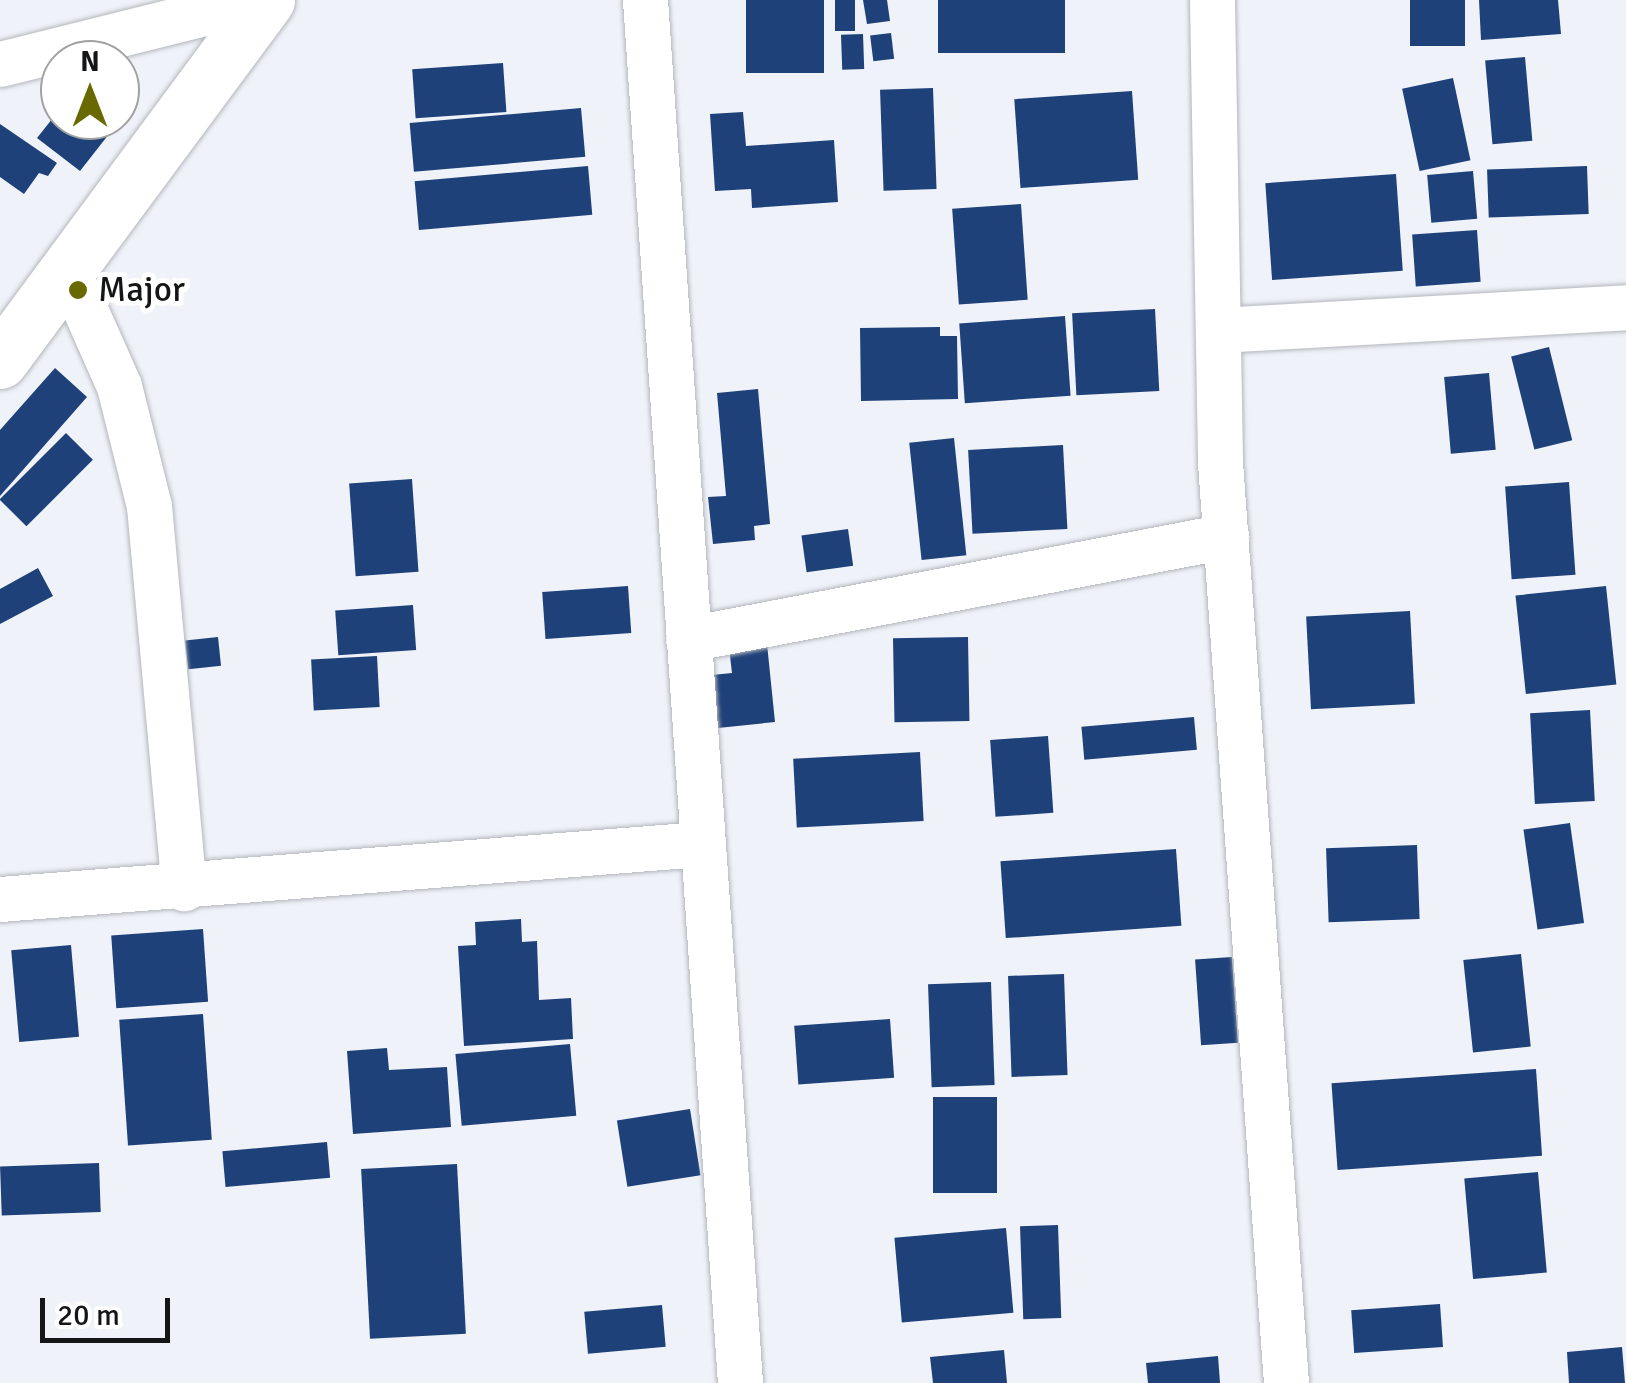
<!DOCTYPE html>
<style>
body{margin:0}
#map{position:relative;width:1626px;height:1383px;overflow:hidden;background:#eff2f8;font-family:Signika,sans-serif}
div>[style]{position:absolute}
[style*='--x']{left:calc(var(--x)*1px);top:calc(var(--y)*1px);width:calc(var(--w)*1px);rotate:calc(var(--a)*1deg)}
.building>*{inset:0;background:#1e4179;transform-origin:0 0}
.roads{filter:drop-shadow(0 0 2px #b3b6bc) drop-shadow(0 0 2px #b3b6bc)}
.minor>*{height:45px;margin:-22.5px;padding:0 22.5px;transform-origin:22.5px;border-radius:22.5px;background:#fff}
.tertiary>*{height:55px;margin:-27.5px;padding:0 27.5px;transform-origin:27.5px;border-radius:27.5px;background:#fff}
.dots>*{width:28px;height:28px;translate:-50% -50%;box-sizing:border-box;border:5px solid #fff;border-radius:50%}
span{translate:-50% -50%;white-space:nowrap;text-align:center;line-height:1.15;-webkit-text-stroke:10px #fff;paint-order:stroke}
.poi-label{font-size:35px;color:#141517}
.left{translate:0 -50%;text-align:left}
.north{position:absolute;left:40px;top:40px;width:100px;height:100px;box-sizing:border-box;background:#fff;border:2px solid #a1a1a2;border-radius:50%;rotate:0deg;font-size:28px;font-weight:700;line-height:40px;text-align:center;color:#141517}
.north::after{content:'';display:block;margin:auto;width:35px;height:45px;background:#696904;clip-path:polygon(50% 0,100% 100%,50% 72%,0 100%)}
.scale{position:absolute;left:40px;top:1298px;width:130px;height:45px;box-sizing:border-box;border:5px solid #141517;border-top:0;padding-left:12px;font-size:30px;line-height:35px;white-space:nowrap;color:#141517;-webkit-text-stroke:8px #fff;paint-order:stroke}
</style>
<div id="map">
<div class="building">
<div style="left:746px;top:0;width:78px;height:73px"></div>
<div style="left:835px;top:0;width:20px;height:31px"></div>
<div style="clip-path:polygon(863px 0,887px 0,890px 21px,867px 24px)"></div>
<div style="left:938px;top:0;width:127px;height:53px"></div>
<div style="left:1410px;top:0;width:55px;height:46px"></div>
<div style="clip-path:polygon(1479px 0,1558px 0,1561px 34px,1481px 40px)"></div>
<div style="left:891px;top:33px;width:26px;height:21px;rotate:83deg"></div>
<div style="left:863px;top:34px;width:35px;height:22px;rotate:88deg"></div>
<div style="left:1525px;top:57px;width:84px;height:40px;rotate:85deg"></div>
<div style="left:503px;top:63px;width:49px;height:91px;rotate:86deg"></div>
<div style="left:1453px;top:78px;width:84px;height:52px;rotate:78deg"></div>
<div style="left:933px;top:88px;width:101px;height:53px;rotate:88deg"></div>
<div style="left:1132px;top:91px;width:89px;height:118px;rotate:86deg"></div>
<div style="left:581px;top:108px;width:49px;height:172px;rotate:85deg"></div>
<div style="clip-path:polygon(60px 109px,60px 120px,120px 120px,80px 171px,37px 138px)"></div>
<div style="clip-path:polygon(743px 112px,746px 146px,834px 140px,838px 202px,752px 208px,751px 189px,715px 191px,710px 114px)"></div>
<div style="clip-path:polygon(0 124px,57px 163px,48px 176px,39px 173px,24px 194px,0 177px)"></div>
<div style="left:588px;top:166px;width:49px;height:174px;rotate:85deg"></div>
<div style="left:1587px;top:166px;width:48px;height:100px;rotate:88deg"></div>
<div style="left:1473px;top:171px;width:48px;height:46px;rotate:85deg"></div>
<div style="left:1396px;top:174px;width:97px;height:131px;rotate:86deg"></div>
<div style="left:1021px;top:204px;width:96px;height:69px;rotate:86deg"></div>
<div style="left:1477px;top:230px;width:52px;height:65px;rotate:86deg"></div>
<div style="left:1155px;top:309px;width:82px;height:83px;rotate:87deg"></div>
<div style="left:1065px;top:316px;width:80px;height:106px;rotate:86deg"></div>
<div style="clip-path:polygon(940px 327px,940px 336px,957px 336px,958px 399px,861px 401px,860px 328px)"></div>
<div style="left:1549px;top:347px;width:96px;height:39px;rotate:76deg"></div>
<div style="clip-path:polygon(55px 368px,87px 397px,0 496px,0 430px)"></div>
<div style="left:1489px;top:373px;width:77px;height:45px;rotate:85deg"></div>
<div style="clip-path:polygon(758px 389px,770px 524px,754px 526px,755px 540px,713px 544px,708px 497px,726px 496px,717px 393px)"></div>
<div style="left:66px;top:433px;width:38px;height:94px;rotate:45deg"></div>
<div style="left:954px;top:438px;width:118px;height:45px;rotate:84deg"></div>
<div style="left:1063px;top:445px;width:84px;height:95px;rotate:87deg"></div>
<div style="left:412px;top:479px;width:93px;height:63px;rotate:86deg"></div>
<div style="left:1569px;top:482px;width:93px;height:64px;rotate:86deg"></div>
<div style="left:848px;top:529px;width:37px;height:47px;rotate:82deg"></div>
<div style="clip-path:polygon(38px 568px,53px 596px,0 624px,0 589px)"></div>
<div style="left:628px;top:586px;width:47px;height:86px;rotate:86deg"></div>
<div style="left:1606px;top:586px;width:99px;height:91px;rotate:84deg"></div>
<div style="left:413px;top:605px;width:45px;height:78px;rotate:86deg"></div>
<div style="left:1410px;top:611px;width:93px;height:104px;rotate:87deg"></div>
<div style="clip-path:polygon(766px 634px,775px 722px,718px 728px,712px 675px,732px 673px,728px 639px)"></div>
<div style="left:218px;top:637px;width:29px;height:33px;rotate:84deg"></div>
<div style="left:968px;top:637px;width:84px;height:75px;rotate:89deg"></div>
<div style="left:377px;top:656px;width:51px;height:66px;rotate:87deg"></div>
<div style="left:1590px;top:710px;width:91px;height:60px;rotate:87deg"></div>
<div style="left:1194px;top:717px;width:33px;height:113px;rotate:85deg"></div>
<div style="left:1048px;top:736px;width:77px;height:58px;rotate:86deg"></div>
<div style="left:920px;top:752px;width:69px;height:127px;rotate:87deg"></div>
<div style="left:1570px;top:823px;width:101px;height:47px;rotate:82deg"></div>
<div style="left:1417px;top:845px;width:74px;height:91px;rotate:88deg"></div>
<div style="left:1176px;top:849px;width:77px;height:176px;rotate:86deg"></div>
<div style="clip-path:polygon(521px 919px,522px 942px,537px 941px,539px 1000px,571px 998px,573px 1039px,464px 1046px,458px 946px,476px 945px,475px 922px)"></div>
<div style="left:203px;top:929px;width:73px;height:92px;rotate:86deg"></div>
<div style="left:71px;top:945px;width:92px;height:60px;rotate:85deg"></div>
<div style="left:1521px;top:954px;width:93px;height:58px;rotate:84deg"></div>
<div style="left:1232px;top:957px;width:86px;height:37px;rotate:86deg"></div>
<div style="left:1064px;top:974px;width:101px;height:56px;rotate:88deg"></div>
<div style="left:991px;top:982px;width:103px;height:63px;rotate:88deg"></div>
<div style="left:203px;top:1014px;width:126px;height:84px;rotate:86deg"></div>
<div style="left:890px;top:1019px;width:59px;height:96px;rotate:86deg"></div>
<div style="left:570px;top:1044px;width:72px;height:115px;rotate:85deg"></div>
<div style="clip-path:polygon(387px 1048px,389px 1070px,447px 1067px,451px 1127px,353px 1134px,347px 1051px)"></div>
<div style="left:1536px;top:1069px;width:87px;height:205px;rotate:86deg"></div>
<div style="left:933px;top:1097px;width:64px;height:96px"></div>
<div style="left:690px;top:1109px;width:67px;height:74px;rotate:81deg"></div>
<div style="left:327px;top:1142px;width:36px;height:105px;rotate:85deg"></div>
<div style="left:99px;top:1163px;width:49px;height:99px;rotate:88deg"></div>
<div style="left:457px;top:1164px;width:170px;height:96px;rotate:87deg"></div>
<div style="left:1538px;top:1172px;width:101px;height:74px;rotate:85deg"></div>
<div style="left:1058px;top:1225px;width:93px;height:38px;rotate:88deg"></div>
<div style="left:1006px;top:1228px;width:85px;height:112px;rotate:85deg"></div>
<div style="left:1440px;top:1304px;width:43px;height:89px;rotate:86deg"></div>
<div style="left:662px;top:1305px;width:42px;height:78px;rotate:85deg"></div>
<div style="clip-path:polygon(1622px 1347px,1625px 1383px,1569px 1383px,1567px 1352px)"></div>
<div style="clip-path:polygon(1004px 1350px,1007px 1383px,933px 1383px,930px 1357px)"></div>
<div style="clip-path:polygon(1218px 1356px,1220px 1383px,1148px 1383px,1146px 1363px)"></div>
</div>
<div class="roads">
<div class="minor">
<div style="--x:645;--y:0;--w:1386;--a:86.07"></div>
<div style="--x:1212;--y:0;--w:462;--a:89"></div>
<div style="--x:1220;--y:462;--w:923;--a:85.9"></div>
<div style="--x:0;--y:64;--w:264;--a:-14"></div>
<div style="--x:68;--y:271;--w:126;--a:66.1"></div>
<div style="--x:119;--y:386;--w:124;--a:76"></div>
<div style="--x:149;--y:506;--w:384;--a:84.8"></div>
<div style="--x:1218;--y:330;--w:409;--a:-3.2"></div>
<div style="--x:688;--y:639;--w:548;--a:-10.84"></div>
<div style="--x:0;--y:899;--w:703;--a:-4.49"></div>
</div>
<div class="tertiary">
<div style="--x:0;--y:361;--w:449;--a:-53.5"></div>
</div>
</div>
<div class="dots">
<div style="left:78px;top:290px;background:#696904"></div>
</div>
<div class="poi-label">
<span class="left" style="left:98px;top:290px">Major</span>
</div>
<div class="north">N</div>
<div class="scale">20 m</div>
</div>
